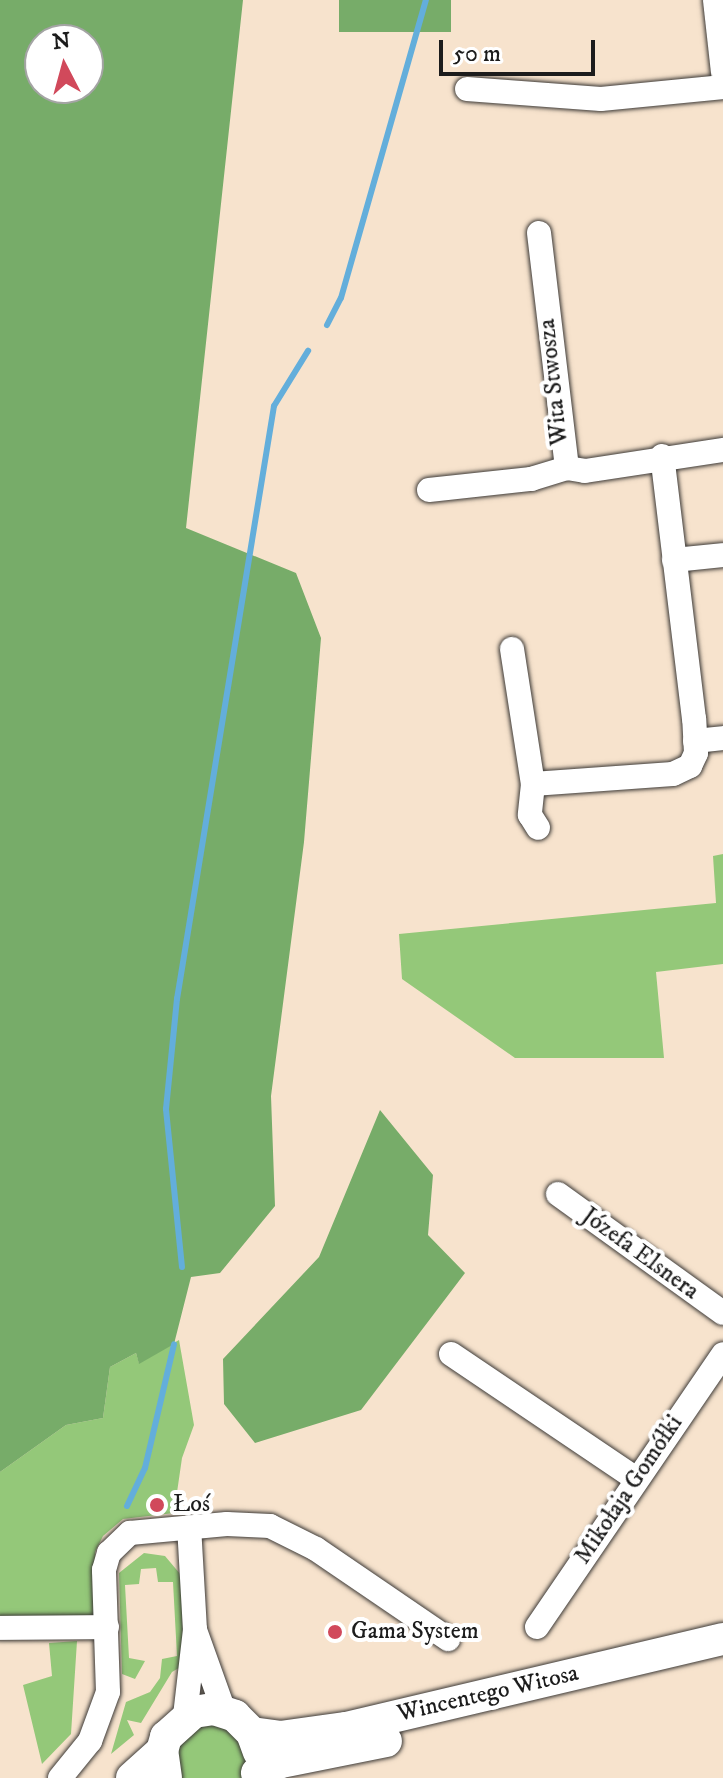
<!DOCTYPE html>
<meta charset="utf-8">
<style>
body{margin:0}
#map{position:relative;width:723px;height:1778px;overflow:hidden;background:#f7e3cd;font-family:"IM FELL DW Pica",serif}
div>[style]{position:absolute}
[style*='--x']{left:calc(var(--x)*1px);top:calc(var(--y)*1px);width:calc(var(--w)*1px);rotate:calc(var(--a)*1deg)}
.green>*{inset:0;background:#94c879}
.forest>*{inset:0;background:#77ac69;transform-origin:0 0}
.stream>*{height:6px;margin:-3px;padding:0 3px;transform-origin:3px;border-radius:3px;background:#63aedb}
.roads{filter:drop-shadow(0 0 2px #3d3a37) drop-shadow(0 0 2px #3d3a37)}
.minor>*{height:24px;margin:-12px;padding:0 12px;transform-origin:12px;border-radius:12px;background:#fff}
.major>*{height:32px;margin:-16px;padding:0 16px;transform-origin:16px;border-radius:16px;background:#fff}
.dots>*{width:22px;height:22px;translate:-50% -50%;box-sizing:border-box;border:4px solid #fff;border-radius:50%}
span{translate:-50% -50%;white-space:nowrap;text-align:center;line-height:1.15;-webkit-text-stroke:8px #fff;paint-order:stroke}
.street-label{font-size:24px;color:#1c1c1c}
.poi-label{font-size:24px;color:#1c1c1c}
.left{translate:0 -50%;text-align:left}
.north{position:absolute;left:24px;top:24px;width:80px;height:80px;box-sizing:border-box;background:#fff;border:2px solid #a4a4a4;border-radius:50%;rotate:354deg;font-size:22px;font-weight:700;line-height:32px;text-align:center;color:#1c1c1c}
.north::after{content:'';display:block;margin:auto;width:28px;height:36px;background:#d1495b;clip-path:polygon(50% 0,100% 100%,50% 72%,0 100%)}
.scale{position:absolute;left:439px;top:40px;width:156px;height:36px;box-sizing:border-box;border:4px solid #1c1c1c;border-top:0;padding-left:10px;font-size:24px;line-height:28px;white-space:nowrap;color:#1c1c1c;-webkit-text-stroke:6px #fff;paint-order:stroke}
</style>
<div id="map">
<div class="green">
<div style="clip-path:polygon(723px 854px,723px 964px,656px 972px,664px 1058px,515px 1058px,402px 979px,399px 934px,716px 903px,713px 856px)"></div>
<div style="clip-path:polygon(179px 1340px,194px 1425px,182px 1458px,174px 1513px,123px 1519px,103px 1536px,95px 1552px,95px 1615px,0 1622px,0 1472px,66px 1425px,103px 1418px,110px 1367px,136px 1353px,139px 1363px)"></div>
<div style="clip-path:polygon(144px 1553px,165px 1556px,181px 1575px,184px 1665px,172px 1672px,141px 1723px,127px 1720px,134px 1735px,111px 1754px,126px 1702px,150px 1692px,160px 1678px,162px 1659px,177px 1656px,173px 1582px,158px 1582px,156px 1568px,141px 1569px,139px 1584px,125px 1585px,129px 1658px,145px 1661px,135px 1679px,122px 1674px,119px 1573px)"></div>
<div style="clip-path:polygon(77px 1641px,71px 1734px,42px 1764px,23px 1685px,52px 1676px,49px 1643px)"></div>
<div style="clip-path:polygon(191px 1724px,231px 1726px,249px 1761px,244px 1778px,175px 1778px,170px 1765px)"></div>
</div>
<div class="forest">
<div style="clip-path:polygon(evenodd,0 0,243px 0,186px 528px,296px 573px,321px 638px,304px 842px,271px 1096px,275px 1206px,220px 1273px,191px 1277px,174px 1344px,139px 1364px,136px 1353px,110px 1367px,103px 1418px,66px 1425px,0 1472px,0 0,40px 40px,88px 40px,88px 88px,40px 88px,40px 40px)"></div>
<div style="left:339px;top:0;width:112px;height:32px"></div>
<div style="clip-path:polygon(380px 1110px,433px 1175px,428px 1235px,465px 1273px,361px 1410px,255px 1443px,224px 1404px,223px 1359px,319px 1257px)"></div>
</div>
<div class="stream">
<div style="--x:327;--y:325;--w:30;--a:-63"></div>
<div style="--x:341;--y:298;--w:310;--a:-74.1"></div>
<div style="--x:182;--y:1267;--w:159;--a:-95.8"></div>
<div style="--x:166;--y:1109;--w:111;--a:-84.3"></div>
<div style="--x:177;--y:999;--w:601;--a:-80.71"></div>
<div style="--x:274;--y:406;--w:65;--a:-58.3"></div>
<div style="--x:127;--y:1506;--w:42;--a:-64.7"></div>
<div style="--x:145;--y:1468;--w:127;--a:-76.8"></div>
</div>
<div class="roads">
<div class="minor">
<div style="--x:715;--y:0;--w:72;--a:83.7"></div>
<div style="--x:467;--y:89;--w:134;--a:4.3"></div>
<div style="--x:601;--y:99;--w:123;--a:-5.6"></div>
<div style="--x:539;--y:233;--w:237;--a:83.2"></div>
<div style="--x:567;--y:468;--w:18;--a:9"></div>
<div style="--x:585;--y:471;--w:140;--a:-8.7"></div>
<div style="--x:429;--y:490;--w:103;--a:-6.2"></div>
<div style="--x:531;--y:479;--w:38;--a:-17"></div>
<div style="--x:674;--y:560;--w:49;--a:-5.8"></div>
<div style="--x:512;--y:649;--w:137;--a:81.2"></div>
<div style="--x:533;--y:784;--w:140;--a:-4.1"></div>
<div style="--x:673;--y:774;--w:19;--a:-25"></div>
<div style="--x:690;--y:766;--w:14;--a:-65"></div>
<div style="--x:696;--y:753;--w:34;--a:-93"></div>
<div style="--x:694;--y:719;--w:265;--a:-96.9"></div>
<div style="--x:695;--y:741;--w:28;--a:-6"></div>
<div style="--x:533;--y:784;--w:31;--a:96"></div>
<div style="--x:530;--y:815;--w:15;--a:58"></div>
<div style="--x:558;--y:1194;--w:203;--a:35.8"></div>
<div style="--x:451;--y:1354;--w:223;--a:34"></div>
<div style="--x:537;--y:1627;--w:330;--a:-55.7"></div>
<div style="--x:0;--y:1628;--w:107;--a:-0.5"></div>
<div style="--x:195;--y:1630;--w:86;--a:70.3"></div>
<div style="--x:185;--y:1716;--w:87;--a:-83.4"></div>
<div style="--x:195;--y:1630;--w:103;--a:-93.3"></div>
<div style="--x:60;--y:1778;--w:48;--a:-51"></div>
<div style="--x:90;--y:1741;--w:52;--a:-69.8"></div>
<div style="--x:108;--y:1692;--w:122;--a:-91.9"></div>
<div style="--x:104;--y:1570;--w:18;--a:-74"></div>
<div style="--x:109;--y:1553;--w:29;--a:-44"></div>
<div style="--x:130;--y:1533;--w:97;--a:-5.3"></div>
<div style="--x:227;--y:1524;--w:43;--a:2.7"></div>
<div style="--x:270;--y:1526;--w:51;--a:26.6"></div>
<div style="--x:316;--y:1549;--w:160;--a:34.3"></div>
</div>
<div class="major">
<div style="--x:252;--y:1733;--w:28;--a:8"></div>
<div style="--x:280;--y:1737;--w:67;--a:-7.8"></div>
<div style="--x:346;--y:1728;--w:387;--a:-13.3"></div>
<div style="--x:257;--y:1773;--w:26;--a:-25"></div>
<div style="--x:281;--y:1762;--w:107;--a:-11.3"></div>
<div style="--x:132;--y:1778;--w:40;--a:-42"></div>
<div style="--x:166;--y:1778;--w:27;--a:-98"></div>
<div style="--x:162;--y:1751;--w:15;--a:-74"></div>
<div style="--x:166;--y:1737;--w:38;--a:-42"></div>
<div style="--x:194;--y:1712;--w:20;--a:-9"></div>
<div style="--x:214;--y:1709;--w:22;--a:18"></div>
<div style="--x:235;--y:1716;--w:24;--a:45"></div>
<div style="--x:252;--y:1733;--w:20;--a:70"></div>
</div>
</div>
<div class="dots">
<div style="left:157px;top:1505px;background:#d1495b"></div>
<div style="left:335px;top:1632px;background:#d1495b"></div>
</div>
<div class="street-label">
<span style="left:554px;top:382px;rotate:-96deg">Wita Stwosza</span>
<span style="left:640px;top:1254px;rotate:36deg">Józefa Elsnera</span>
<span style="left:629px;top:1490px;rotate:-56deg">Mikołaja Gomółki</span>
<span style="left:488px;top:1694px;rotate:-13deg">Wincentego Witosa</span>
</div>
<div class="poi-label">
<span class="left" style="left:173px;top:1505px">Łoś</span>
<span class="left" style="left:351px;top:1632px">Gama System</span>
</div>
<div class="north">N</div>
<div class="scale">50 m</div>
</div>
